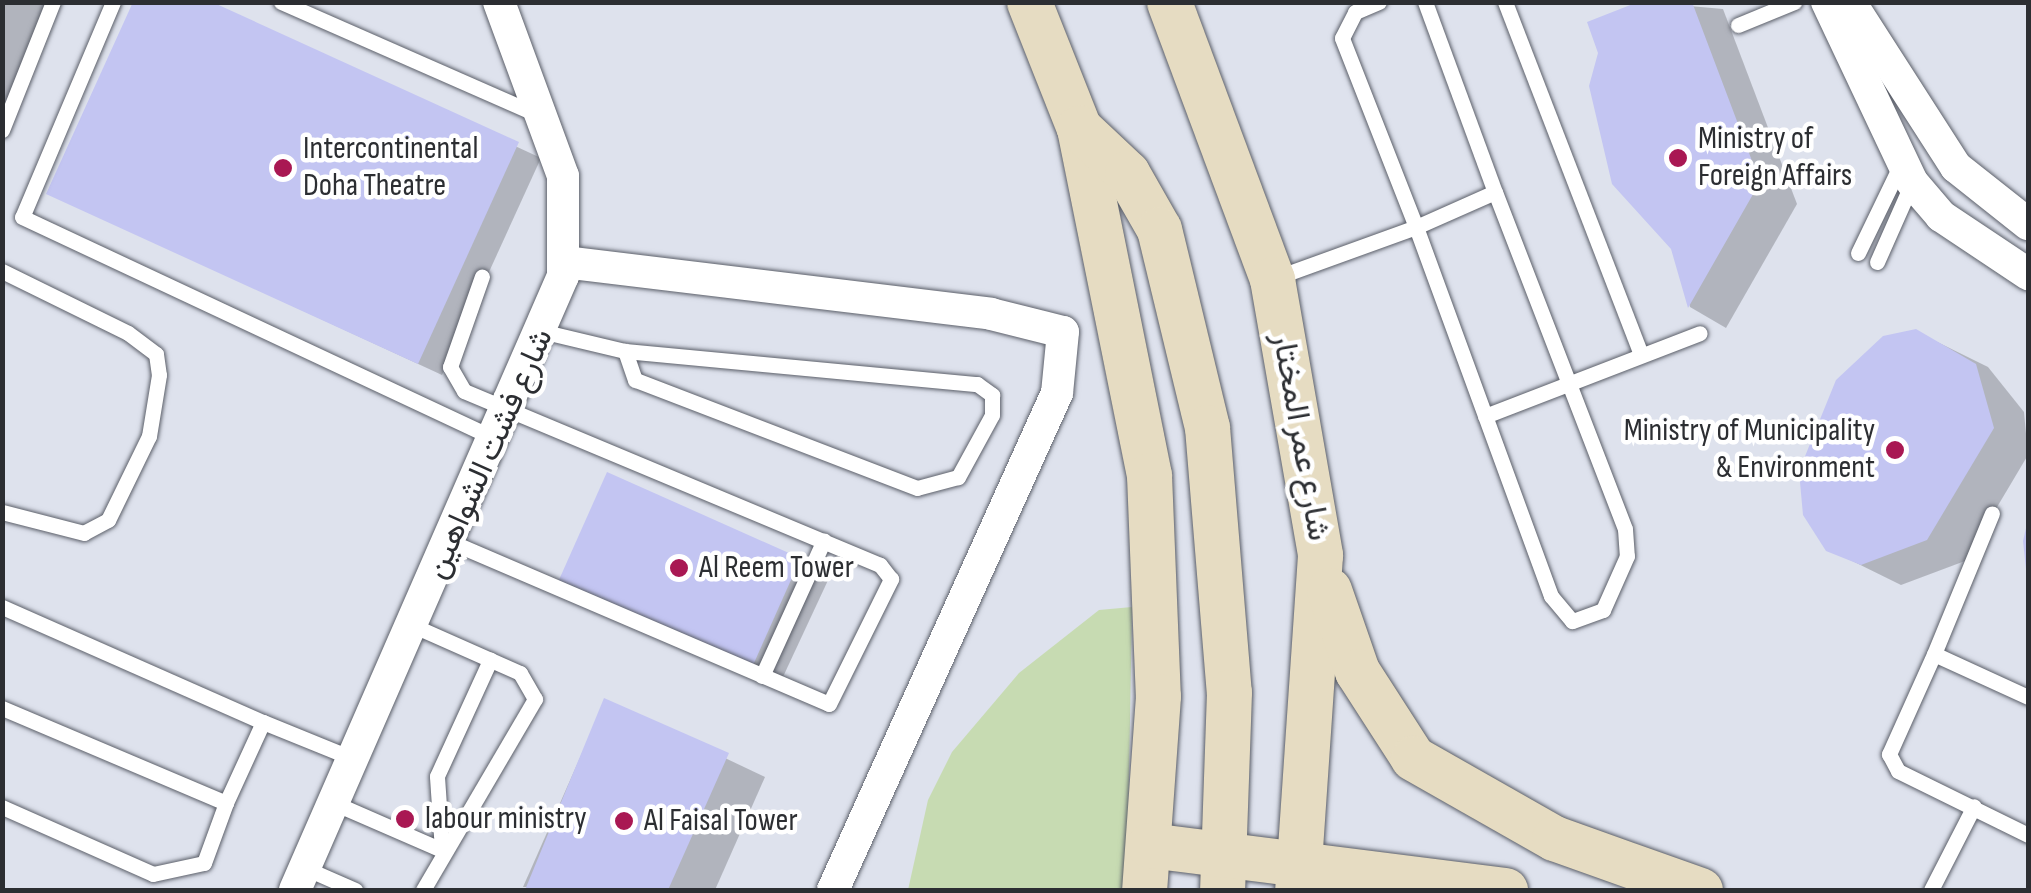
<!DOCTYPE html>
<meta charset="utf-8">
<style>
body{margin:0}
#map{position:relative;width:2031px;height:893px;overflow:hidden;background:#dee2ed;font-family:"Sofia Sans Condensed",Vazirmatn,sans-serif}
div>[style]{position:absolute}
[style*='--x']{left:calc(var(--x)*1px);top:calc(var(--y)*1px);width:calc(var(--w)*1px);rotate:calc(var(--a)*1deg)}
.green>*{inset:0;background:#c7dbb2}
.shadow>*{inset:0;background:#0003}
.building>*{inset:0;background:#c3c5f2;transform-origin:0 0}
.roads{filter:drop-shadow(0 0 2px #5b5f69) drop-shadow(0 0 2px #5b5f69)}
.lane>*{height:15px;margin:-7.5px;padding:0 7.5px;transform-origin:7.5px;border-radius:7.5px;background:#fff}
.street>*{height:32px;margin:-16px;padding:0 16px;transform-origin:16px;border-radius:16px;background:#fff}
.secondary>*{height:45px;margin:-22.5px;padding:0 22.5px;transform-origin:22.5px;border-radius:22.5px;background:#e6dcc2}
.dots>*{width:28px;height:28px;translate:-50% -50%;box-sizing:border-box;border:5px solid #fff;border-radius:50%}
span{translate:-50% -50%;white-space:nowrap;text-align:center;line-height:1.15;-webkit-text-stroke:9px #fff;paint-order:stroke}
.poi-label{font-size:32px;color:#2c2e32}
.left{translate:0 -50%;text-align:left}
.right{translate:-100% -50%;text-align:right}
.street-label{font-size:32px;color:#2c2e32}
.frame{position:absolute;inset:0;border:5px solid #2c2e32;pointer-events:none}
</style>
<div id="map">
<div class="green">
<div style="clip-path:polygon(1132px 607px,1127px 890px,908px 890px,928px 800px,952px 752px,1019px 673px,1099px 610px)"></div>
</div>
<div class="shadow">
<div style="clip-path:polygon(2px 2px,50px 2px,2px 129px)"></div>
<div style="clip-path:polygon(206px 2px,541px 158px,442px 375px,49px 193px)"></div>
<div style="clip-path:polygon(1645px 2px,1723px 9px,1797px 204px,1726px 328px,1690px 307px,1674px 248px)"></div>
<div style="clip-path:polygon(1915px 331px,1988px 367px,2024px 412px,2028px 455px,1965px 561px,1901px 585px,1828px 549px)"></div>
<div style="clip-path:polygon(800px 559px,830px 576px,782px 679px,590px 596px)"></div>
<div style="clip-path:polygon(605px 701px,765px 777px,715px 890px,523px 887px)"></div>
</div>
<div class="building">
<div style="clip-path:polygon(133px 2px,212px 2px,519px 142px,418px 364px,46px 194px)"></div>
<div style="clip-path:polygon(1638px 2px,1692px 2px,1760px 182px,1688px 308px,1671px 249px,1612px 184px,1589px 86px,1598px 53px,1587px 22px)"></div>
<div style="clip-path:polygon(1916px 329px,1976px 364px,1994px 428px,1927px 540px,1861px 565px,1826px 551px,1803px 515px,1799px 471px,1836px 380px,1883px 336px)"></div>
<div style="left:607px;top:472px;width:212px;height:119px;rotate:24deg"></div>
<div style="clip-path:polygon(2027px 524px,2028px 569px,2026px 569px,2023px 541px)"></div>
<div style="clip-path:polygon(604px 698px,729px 753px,668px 890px,525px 890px)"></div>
</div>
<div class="roads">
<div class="lane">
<div style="--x:113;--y:2;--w:233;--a:112.9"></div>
<div style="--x:22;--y:217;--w:523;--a:25.1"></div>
<div style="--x:281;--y:2;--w:282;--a:23.7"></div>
<div style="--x:1425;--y:2;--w:202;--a:69.8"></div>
<div style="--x:1505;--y:2;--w:377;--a:68.9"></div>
<div style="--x:1738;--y:25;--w:61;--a:-22.3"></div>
<div style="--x:2;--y:130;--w:138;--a:-68.3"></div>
<div style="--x:1858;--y:253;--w:99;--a:-64.2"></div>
<div style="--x:1877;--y:262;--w:86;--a:-66.1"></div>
<div style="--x:2;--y:271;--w:140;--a:26.2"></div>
<div style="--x:128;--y:333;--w:35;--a:37"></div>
<div style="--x:156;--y:354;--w:21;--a:82"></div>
<div style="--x:159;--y:375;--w:62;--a:99.3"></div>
<div style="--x:149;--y:436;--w:93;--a:116"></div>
<div style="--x:108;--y:520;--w:27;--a:152"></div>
<div style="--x:84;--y:533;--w:85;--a:-165.6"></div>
<div style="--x:1275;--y:278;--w:150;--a:-19.9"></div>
<div style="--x:1416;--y:227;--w:86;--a:-23.9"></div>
<div style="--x:1495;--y:192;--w:361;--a:68.9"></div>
<div style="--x:1625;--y:529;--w:27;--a:86"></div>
<div style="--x:1627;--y:556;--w:59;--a:114"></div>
<div style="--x:1603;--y:610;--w:33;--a:160"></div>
<div style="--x:1572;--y:621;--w:33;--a:-130"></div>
<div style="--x:1551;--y:596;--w:393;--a:-110.1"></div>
<div style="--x:1416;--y:227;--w:203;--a:-111.4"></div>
<div style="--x:1342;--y:38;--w:29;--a:-63"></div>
<div style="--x:1355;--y:12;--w:26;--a:-23"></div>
<div style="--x:545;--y:332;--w:82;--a:13.4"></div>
<div style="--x:625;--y:351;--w:354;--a:5.4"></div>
<div style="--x:977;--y:384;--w:19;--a:36"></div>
<div style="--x:992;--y:395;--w:20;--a:90"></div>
<div style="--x:992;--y:415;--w:71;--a:118.7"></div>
<div style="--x:958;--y:477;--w:42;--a:165"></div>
<div style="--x:917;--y:488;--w:302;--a:-159"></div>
<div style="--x:635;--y:380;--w:31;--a:-109"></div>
<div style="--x:1485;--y:416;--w:230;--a:-21.1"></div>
<div style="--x:451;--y:542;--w:411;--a:23.2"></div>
<div style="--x:829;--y:704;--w:140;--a:-63.6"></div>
<div style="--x:891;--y:579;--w:18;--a:-128"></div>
<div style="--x:880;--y:565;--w:451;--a:-157.3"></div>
<div style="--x:464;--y:391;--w:28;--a:-120"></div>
<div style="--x:450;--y:367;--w:96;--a:-70.6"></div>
<div style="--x:2;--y:607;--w:285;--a:23.8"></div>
<div style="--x:263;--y:722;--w:89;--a:114.6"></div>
<div style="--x:226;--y:803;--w:243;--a:-157"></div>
<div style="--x:414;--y:626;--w:116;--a:23.9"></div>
<div style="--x:520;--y:673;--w:30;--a:60"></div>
<div style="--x:535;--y:699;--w:221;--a:120.4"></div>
<div style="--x:1934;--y:654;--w:152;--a:-67.6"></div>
<div style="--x:762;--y:676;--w:149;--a:-65.5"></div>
<div style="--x:2028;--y:697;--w:103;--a:-155.4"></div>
<div style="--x:1934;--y:654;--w:110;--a:114.2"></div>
<div style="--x:1889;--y:754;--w:19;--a:62"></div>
<div style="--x:1898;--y:771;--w:145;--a:26.2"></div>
<div style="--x:263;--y:722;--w:98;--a:22.1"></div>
<div style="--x:334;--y:803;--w:118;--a:23.5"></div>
<div style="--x:2;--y:807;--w:165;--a:23.9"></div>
<div style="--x:153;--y:874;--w:52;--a:-12.2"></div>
<div style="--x:204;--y:863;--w:64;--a:-69.9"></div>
<div style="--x:442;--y:850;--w:74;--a:-93.9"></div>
<div style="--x:437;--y:776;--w:128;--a:-65.4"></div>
<div style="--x:305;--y:868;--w:55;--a:23.7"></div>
<div style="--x:1931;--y:890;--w:94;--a:-62.9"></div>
</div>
<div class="street">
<div style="--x:1827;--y:2;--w:199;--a:64.7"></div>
<div style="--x:1912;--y:182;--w:45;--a:49.5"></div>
<div style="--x:1941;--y:216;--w:105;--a:33.7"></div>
<div style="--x:1850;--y:2;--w:196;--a:57.3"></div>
<div style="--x:1956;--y:167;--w:92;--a:38.4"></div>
<div style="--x:564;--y:262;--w:430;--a:6.9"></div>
<div style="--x:991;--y:314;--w:74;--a:14"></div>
<div style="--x:1063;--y:332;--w:61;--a:95.6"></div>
<div style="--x:1057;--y:393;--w:545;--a:114.26"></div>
<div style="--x:295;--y:890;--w:670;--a:-66.42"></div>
<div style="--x:563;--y:276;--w:100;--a:-90"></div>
<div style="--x:563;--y:176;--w:185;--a:-110.2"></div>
</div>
<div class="secondary">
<div style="--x:1029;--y:2;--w:136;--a:68.4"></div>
<div style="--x:1079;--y:128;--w:354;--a:78.6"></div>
<div style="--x:1149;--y:475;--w:221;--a:87.7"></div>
<div style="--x:1158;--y:696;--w:195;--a:94.1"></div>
<div style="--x:1169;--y:2;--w:296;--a:69.6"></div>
<div style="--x:1272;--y:279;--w:280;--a:80.1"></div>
<div style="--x:1320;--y:555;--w:336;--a:93.9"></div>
<div style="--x:1079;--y:128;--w:66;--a:43.2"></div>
<div style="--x:1127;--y:173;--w:64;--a:60.3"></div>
<div style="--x:1159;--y:229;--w:204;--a:76.4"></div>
<div style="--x:1207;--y:427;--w:266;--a:85.3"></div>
<div style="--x:1229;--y:692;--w:198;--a:92"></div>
<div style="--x:1329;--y:590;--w:86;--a:70.9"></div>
<div style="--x:1357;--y:671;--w:103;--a:57.2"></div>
<div style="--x:1413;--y:758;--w:162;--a:29.6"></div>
<div style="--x:1554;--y:838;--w:155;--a:19.6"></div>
<div style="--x:1149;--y:845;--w:359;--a:7.2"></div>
</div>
</div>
<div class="dots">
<div style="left:1678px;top:158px;background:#a91853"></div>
<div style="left:283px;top:168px;background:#a91853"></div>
<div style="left:1895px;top:450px;background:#a91853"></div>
<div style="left:679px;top:568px;background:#a91853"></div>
<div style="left:405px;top:819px;background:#a91853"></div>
<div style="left:624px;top:821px;background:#a91853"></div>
</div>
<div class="poi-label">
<span class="left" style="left:1698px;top:158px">Ministry of<br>Foreign Affairs</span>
<span class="left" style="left:303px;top:168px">Intercontinental<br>Doha Theatre</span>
<span class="right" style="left:1875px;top:450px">Ministry of Municipality<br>&amp; Environment</span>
<span class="left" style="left:699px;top:568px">Al Reem Tower</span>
<span class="left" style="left:425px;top:819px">labour ministry</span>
<span class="left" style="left:644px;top:821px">Al Faisal Tower</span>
</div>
<div class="street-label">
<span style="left:1300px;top:437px;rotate:80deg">شارع عمر المختار</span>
<span style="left:490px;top:454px;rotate:-66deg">شارع فشت الشواهين</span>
</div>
<div class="frame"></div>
</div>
